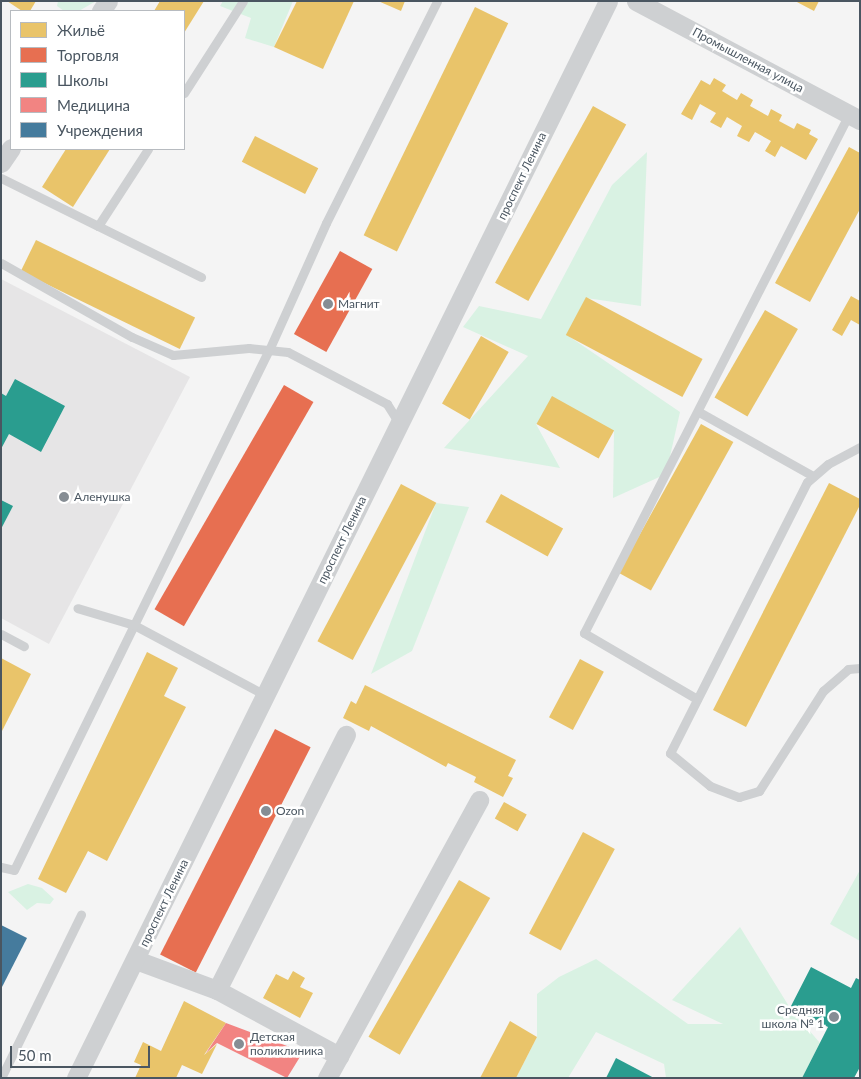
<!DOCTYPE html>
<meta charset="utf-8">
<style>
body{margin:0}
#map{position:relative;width:861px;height:1079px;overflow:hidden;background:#f4f4f4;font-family:Lato,sans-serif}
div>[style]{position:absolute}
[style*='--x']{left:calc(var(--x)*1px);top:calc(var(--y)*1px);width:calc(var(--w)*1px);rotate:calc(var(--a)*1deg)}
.education>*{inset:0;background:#e6e5e6}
.green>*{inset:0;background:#d9f2e3}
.homes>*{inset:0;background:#e9c46a;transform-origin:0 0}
.shops>*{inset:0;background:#e76f51;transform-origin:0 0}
.schools>*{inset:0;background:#2a9d8f}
.health>*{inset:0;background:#f28482}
.public>*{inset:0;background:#457b9d}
.service>*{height:9px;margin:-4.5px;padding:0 4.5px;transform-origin:4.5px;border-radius:4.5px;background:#ced0d2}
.minor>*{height:19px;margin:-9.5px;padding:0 9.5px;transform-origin:9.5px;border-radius:9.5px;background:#ced0d2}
.dots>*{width:14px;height:14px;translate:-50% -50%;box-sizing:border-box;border:2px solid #fff;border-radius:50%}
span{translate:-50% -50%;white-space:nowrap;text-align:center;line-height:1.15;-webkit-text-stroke:5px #fff;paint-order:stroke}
.street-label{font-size:12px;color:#4a5661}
.poi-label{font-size:12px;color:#4a5661}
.left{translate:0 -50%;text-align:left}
.right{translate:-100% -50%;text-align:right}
.frame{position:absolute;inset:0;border:2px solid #4a5661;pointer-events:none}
.legend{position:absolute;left:10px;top:10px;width:175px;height:140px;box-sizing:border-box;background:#fff;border:1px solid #b7bbc0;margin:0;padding:6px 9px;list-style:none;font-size:15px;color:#4a5661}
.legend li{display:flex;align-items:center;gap:10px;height:25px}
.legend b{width:25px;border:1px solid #b7bbc0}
.scale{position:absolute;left:10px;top:1046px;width:140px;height:22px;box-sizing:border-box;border:2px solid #4a5661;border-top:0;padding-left:6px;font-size:15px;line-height:18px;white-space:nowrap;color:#4a5661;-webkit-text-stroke:4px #fff;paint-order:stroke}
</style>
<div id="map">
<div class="education">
<div style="clip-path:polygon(1px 279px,190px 377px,49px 644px,1px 618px)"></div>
</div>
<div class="green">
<div style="clip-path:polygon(58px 1px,96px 1px,79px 11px,64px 11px,57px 6px)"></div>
<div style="clip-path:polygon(223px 1px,293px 1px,274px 47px,245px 38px,251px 18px,220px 6px)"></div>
<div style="clip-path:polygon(647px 152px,641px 306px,586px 298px,567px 335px,680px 412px,666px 474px,613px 498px,614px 431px,536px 424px,560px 468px,444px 448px,528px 356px,463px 327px,479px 306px,541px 319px,612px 185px)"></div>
<div style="clip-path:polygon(436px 503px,469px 507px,412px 651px,371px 674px)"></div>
<div style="clip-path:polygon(860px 870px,860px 941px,830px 924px)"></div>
<div style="clip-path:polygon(28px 884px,42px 888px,54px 899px,50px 904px,37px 903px,27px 910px,8px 892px)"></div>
<div style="clip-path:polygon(740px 927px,790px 1008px,820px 1043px,802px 1078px,666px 1078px,664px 1064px,596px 1032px,568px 1078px,516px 1078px,537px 1037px,537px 994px,559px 977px,596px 959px,688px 1024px,723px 1024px,672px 1000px)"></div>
</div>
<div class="homes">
<div style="clip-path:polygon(7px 1px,36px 1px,30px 11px,22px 11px)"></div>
<div style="clip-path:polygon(160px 1px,204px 1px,184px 33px,184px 11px,154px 11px)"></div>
<div style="clip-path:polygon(297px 1px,354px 1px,323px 69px,274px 47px)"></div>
<div style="clip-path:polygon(378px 1px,405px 1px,401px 11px)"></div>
<div style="clip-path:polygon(795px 1px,819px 1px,814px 11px)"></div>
<div style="left:475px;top:7px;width:37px;height:254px;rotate:26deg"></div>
<div style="clip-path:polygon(714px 78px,726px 85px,722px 91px,737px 100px,741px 93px,753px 100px,750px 106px,768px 116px,771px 109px,782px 115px,779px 121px,794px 129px,797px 123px,811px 130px,809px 134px,818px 139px,806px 160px,781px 146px,775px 157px,765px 151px,771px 141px,755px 132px,749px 142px,737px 136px,742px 126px,727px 117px,721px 128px,710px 122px,716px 113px,700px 104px,692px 120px,681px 114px,701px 80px,710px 85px)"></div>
<div style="left:593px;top:106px;width:38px;height:202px;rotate:29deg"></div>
<div style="left:255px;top:136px;width:71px;height:29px;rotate:27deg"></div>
<div style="clip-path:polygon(849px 147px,860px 153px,860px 209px,810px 302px,775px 283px)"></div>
<div style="clip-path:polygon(66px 149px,110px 149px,73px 207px,42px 187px)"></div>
<div style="left:36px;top:240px;width:177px;height:35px;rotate:26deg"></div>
<div style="clip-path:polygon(851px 296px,860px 301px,860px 325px,851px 320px,842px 336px,832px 330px)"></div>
<div style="left:586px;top:297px;width:132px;height:43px;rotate:28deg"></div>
<div style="left:765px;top:310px;width:38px;height:101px;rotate:30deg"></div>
<div style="left:481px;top:336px;width:32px;height:78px;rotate:30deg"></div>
<div style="left:552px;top:396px;width:71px;height:32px;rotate:29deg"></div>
<div style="left:701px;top:424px;width:37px;height:170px;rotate:29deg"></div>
<div style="clip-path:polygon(829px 483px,860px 499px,860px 505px,746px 727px,713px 710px)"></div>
<div style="left:401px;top:484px;width:40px;height:178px;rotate:28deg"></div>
<div style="left:501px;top:494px;width:71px;height:32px;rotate:29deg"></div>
<div style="clip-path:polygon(147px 652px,178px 668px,164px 696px,186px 707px,107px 861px,88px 851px,66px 893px,38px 879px)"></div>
<div style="clip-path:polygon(1px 658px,31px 674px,1px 733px)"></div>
<div style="left:580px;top:659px;width:27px;height:66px;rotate:28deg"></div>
<div style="clip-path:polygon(365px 685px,516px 760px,508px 776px,513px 778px,503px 797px,474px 782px,476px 777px,448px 763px,446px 767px,371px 726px,369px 731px,343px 718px,351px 701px,356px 704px)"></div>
<div style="left:504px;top:802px;width:26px;height:19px;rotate:29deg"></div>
<div style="left:583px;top:832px;width:36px;height:115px;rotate:28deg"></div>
<div style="left:459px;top:880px;width:36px;height:181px;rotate:30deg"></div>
<div style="clip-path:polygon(293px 971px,305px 978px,300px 987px,313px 993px,300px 1018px,263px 998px,276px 974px,288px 980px)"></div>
<div style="clip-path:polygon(184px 1001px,226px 1023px,204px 1055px,217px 1044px,202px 1074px,182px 1065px,176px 1078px,135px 1078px,141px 1065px,134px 1062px,143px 1042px,161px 1051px)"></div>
<div style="clip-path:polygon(510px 1021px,537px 1037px,516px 1078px,480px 1078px)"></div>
</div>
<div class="shops">
<div style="left:340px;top:251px;width:37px;height:95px;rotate:29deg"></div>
<div style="left:284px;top:385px;width:34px;height:259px;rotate:30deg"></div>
<div style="left:275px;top:729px;width:40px;height:253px;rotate:27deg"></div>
</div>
<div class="schools">
<div style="clip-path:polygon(15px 379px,65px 406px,41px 452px,9px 434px,1px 449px,1px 393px,6px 396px)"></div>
<div style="clip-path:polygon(1px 500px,13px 506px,1px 529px)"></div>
<div style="clip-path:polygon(811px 967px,851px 988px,856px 978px,860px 980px,860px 1067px,854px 1078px,802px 1078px,828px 1027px,790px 1008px)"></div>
<div style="clip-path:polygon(616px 1058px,654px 1078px,606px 1078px)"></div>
</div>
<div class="health">
<div style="clip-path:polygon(226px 1023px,303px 1052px,287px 1078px,217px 1043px,206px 1053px)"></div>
</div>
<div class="public">
<div style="clip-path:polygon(1px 925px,27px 938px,1px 989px)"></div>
</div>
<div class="service">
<div style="--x:184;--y:93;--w:109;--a:-57.3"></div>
<div style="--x:1;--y:178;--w:108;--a:26.3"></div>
<div style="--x:98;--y:226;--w:92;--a:-57"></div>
<div style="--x:98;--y:226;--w:115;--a:26.3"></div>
<div style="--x:1;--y:263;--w:150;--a:29.5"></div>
<div style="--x:132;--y:337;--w:45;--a:23.7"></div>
<div style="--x:173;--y:355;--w:76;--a:-5.3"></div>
<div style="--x:249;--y:348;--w:39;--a:6"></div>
<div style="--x:288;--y:352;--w:112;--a:27.7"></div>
<div style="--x:387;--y:404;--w:22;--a:58"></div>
<div style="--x:699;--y:412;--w:131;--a:29.3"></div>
<div style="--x:860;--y:447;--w:36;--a:152"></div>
<div style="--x:828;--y:464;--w:28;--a:139"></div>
<div style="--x:807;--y:482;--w:304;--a:116.8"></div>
<div style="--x:670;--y:753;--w:52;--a:39.5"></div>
<div style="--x:710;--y:786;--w:31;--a:21"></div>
<div style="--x:739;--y:797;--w:21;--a:-17"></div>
<div style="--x:759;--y:791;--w:119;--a:-57.4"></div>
<div style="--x:823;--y:691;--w:33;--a:-41"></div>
<div style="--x:848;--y:669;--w:12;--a:-5"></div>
<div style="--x:1;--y:634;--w:26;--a:28"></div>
<div style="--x:265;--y:695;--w:149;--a:-151.9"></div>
<div style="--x:134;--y:625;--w:306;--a:-63.9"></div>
<div style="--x:269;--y:350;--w:139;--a:-65.8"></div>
<div style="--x:326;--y:223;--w:248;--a:-63.4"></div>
<div style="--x:697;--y:699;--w:131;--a:-149.7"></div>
<div style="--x:584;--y:633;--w:583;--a:-62.95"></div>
<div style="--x:1;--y:867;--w:13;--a:13"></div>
<div style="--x:14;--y:870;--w:273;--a:-63.9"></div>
<div style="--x:134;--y:625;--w:59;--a:-163.4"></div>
<div style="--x:1;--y:1078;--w:182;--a:-63.9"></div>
</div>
<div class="minor">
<div style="--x:636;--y:1;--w:254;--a:28"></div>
<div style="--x:101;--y:11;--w:12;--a:-55"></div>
<div style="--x:1;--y:163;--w:18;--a:-56"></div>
<div style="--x:136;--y:960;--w:86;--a:20.3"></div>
<div style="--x:217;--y:990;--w:139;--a:28.4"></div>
<div style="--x:217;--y:990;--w:286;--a:-63.2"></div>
<div style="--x:76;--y:1078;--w:1201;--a:-63.71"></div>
<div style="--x:327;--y:1078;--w:317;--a:-61.3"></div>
</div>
<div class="dots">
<div style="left:328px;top:304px;background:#868d94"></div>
<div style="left:64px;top:497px;background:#868d94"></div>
<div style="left:266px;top:811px;background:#868d94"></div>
<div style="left:834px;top:1017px;background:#868d94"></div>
<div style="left:239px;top:1044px;background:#868d94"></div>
</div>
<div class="street-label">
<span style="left:748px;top:60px;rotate:28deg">Промышленная улица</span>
<span style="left:522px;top:176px;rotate:-64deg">проспект Ленина</span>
<span style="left:342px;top:540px;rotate:-64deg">проспект Ленина</span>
<span style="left:164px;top:903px;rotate:-64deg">проспект Ленина</span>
</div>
<div class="poi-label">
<span class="left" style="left:338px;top:304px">Магнит</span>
<span class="left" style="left:74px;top:497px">Аленушка</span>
<span class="left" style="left:276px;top:811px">Ozon</span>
<span class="right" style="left:824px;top:1017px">Средняя<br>школа № 1</span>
<span class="left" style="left:250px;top:1044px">Детская<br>поликлиника</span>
</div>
<div class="frame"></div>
<ul class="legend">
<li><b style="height:14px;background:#e9c46a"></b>Жильё</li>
<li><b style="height:14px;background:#e76f51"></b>Торговля</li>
<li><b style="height:14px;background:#2a9d8f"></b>Школы</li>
<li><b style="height:14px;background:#f28482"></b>Медицина</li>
<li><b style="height:14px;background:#457b9d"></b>Учреждения</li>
</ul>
<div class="scale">50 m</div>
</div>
